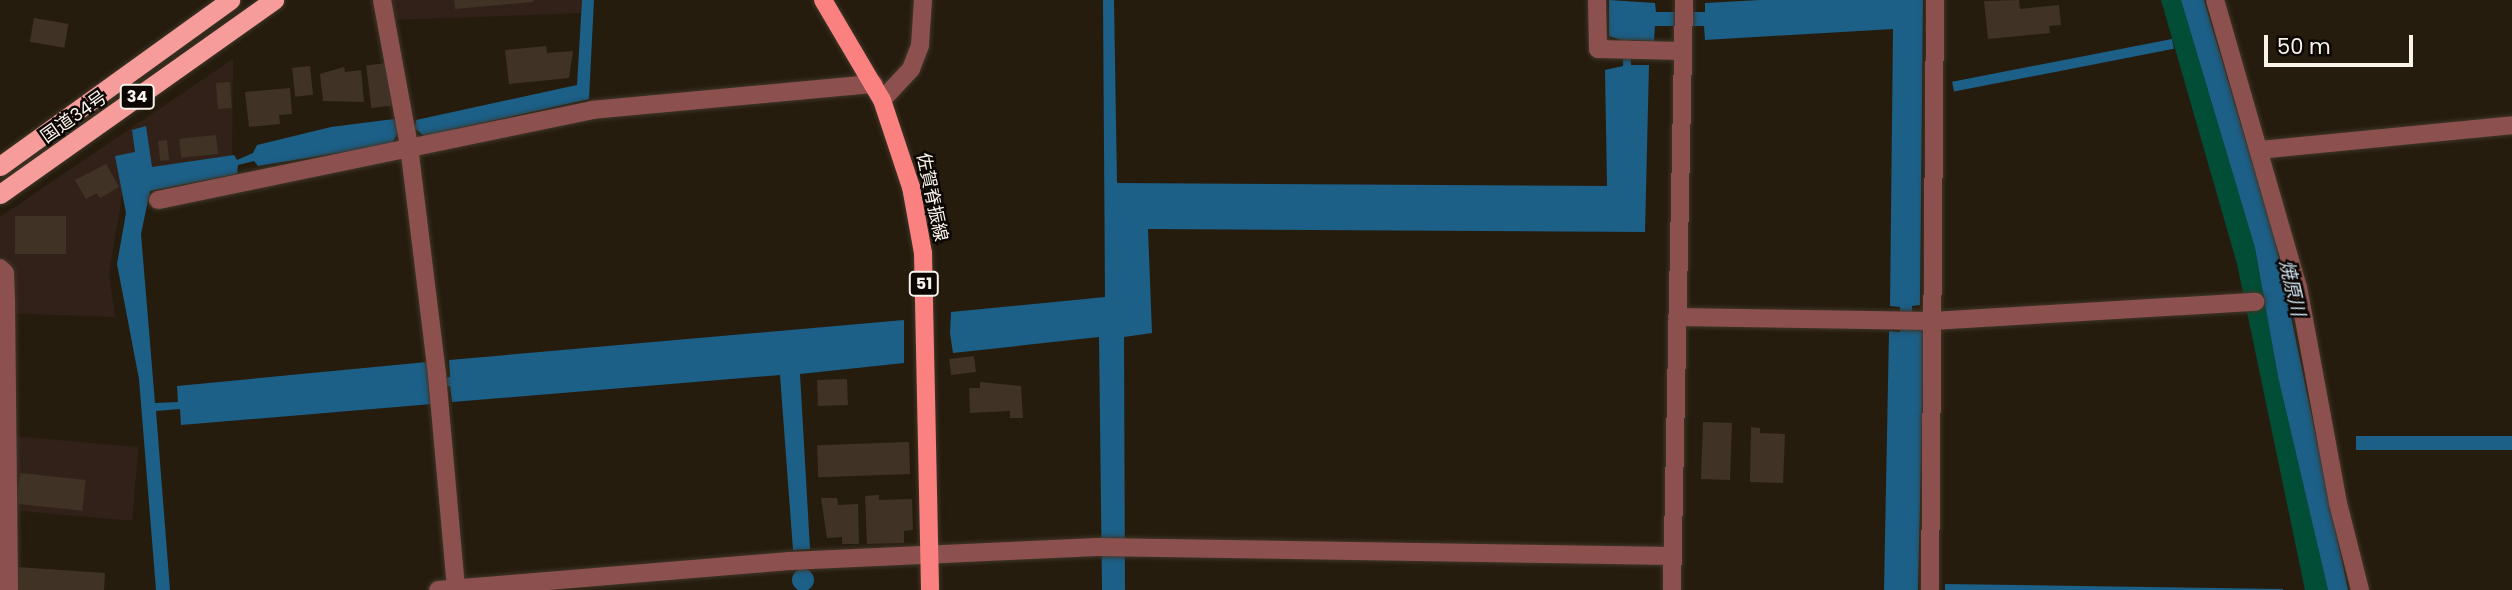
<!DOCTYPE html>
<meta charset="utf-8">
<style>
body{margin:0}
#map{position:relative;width:2512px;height:590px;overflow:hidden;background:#261c0e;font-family:Poppins,"Noto Sans JP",sans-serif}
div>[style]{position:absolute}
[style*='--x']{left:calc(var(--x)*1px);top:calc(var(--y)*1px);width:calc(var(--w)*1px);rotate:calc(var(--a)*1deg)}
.commercial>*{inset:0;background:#322119;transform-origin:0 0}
.green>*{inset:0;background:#014d35}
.water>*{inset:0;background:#1c5f87;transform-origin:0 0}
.round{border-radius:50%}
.building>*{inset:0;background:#403325;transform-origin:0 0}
.roads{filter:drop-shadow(0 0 2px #3f3628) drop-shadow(0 0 2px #3f3628)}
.minor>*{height:18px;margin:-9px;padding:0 9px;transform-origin:9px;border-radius:9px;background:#8c514f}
.tertiary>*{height:18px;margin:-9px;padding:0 9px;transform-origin:9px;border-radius:9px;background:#8c514f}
.primary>*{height:18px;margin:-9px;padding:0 9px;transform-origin:9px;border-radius:9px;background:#fb8180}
.trunk>*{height:19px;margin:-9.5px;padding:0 9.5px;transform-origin:9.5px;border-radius:9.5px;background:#f69c9a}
span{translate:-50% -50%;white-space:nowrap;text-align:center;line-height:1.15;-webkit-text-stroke:5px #0c0703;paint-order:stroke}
.shield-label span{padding:2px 5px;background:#0c0703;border:2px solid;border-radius:5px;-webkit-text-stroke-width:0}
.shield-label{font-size:16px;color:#faf3ea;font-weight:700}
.street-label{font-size:18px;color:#faf3ea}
.water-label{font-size:19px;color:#cee2f0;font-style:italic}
.scale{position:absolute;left:2264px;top:35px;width:149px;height:32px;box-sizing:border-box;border:4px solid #faf3ea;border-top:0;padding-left:9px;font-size:21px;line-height:24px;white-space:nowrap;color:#faf3ea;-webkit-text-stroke:5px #0c0703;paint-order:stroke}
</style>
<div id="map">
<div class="commercial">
<div style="clip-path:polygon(391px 0,582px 0,581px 13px,392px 20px)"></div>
<div style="clip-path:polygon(233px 59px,232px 159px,124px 185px,109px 273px,115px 317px,0 313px,0 217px)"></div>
<div style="left:0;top:435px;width:139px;height:74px;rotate:5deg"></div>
</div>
<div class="green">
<div style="clip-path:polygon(2161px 0,2181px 0,2255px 248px,2278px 377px,2328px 590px,2305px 590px,2237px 264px)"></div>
</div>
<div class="water">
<div style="clip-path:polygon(582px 0,594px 0,589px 99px,424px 136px,417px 130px,398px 132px,392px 144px,258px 166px,254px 161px,238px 165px,237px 174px,150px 191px,141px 234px,155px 403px,178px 402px,177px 386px,427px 362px,429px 379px,450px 377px,449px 360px,904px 320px,904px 363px,800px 374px,810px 549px,793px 550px,780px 375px,452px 402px,450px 386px,430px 388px,432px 404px,181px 425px,180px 409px,156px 411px,170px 590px,156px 590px,139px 379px,117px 264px,126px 213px,115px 156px,135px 152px,132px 130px,146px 126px,152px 167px,234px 155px,237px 160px,253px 153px,257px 145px,331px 127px,394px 119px,397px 126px,415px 125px,416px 120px,577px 85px)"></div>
<div style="clip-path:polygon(1103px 0,1114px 0,1117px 183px,1607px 186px,1605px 70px,1623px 66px,1624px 41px,1609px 36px,1609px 0,1655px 3px,1656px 12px,1705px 12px,1705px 3px,1760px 0,1923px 0,1920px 305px,1912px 306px,1913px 330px,1924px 329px,1918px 590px,1884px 590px,1889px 331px,1900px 332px,1900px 307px,1890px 306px,1893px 29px,1705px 40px,1704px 26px,1655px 26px,1654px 41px,1630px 40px,1631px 65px,1649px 65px,1645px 232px,1148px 229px,1152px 333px,1124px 337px,1125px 590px,1102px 590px,1099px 337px,953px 353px,950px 333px,951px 312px,1105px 297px)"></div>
<div style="clip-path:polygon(2181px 0,2204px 0,2274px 235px,2348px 590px,2328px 590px,2278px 377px,2255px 248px)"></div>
<div style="left:2172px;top:39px;width:10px;height:224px;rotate:79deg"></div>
<div style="left:2512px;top:436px;width:14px;height:156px;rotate:90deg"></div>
<div class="round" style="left:792px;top:569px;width:22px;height:22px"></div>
<div style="clip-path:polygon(1945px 584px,2283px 589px,2283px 590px,1945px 590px)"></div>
</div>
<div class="building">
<div style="clip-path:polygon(454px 0,533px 0,533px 2px,455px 9px)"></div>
<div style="clip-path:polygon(2019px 0,2020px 9px,2059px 5px,2061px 25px,2049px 26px,2050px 33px,1988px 39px,1984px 1px)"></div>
<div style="left:34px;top:18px;width:35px;height:24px;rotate:10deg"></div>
<div style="clip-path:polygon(546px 46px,547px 53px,573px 51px,569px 78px,509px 84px,505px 50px)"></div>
<div style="left:386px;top:63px;width:43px;height:20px;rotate:83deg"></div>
<div style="left:310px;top:66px;width:29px;height:18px;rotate:84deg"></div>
<div style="clip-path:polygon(344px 67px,345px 72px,361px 70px,364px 102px,323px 101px,320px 74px)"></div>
<div style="left:230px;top:82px;width:26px;height:14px;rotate:86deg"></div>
<div style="clip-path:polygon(290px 88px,292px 114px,279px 115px,280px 124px,249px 127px,245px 92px)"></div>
<div style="left:216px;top:135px;width:19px;height:37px;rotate:84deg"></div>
<div style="left:167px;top:140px;width:20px;height:9px;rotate:84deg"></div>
<div style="clip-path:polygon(106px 164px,119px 187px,100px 198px,97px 193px,86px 199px,75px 180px)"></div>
<div style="left:66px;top:216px;width:38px;height:51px;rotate:90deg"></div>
<div style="left:974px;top:356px;width:16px;height:25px;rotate:83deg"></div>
<div style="left:847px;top:379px;width:26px;height:30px;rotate:88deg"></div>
<div style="clip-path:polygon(980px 382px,1021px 386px,1023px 418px,1010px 418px,1010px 411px,970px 413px,969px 388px,980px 388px)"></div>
<div style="left:1703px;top:422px;width:29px;height:57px;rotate:2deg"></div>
<div style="clip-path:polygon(1751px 427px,1760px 428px,1760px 433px,1785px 434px,1783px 483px,1750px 482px)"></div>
<div style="left:909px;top:442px;width:32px;height:92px;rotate:88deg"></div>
<div style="left:20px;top:473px;width:66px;height:31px;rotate:6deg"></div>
<div style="clip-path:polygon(879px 495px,879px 500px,912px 499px,913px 530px,904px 531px,904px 543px,867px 544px,865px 496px)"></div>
<div style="clip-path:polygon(821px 498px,837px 498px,838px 505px,858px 504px,859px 544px,842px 544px,842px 537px,827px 538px)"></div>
<div style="clip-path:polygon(17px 567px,105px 573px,104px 590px,15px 590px)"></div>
</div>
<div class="roads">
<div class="minor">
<div style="--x:382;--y:0;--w:148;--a:79.5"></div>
<div style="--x:409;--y:146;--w:231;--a:83"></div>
<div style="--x:437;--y:375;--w:216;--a:84.9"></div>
<div style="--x:1597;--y:0;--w:49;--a:88.8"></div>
<div style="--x:1598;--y:49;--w:85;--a:1.3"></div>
<div style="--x:2215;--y:0;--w:299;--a:73.9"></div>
<div style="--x:2298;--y:287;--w:220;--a:79.5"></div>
<div style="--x:2338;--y:503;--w:90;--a:75.8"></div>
<div style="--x:882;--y:100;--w:42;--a:-46.9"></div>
<div style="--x:911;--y:69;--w:26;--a:-69"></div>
<div style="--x:920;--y:45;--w:45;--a:-86.2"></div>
<div style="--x:2259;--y:150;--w:254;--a:-5.6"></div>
<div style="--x:158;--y:200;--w:443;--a:-11.7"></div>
<div style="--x:592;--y:110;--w:283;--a:-5.3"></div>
<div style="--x:0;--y:268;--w:7;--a:45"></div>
<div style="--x:5;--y:273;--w:27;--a:88"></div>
<div style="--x:6;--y:300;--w:290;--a:89.4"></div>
<div style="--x:1677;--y:317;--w:255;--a:0.9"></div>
<div style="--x:1932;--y:321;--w:324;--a:-3.4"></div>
<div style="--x:438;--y:590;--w:353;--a:-4.7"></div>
<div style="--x:790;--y:561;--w:307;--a:-2.6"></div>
<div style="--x:1097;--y:547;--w:576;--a:0.9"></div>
<div style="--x:1930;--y:590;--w:590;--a:-89.51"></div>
</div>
<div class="tertiary">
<div style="--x:1672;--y:590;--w:590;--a:-88.83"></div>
</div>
<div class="primary">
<div style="--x:823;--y:0;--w:116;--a:59.5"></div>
<div style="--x:882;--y:100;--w:92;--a:71.6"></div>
<div style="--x:911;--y:187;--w:67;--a:79.7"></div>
<div style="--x:923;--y:253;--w:337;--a:88.8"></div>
</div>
<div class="trunk">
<div style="--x:0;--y:166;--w:284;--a:-35.8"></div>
<div style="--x:0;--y:194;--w:336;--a:-35.3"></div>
</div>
</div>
<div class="shield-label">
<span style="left:137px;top:97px">34</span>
<span style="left:924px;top:284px">51</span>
</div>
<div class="street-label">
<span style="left:74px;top:117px;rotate:-35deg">国道34号</span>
<span style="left:932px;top:197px;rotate:78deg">佐賀脊振線</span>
</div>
<div class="water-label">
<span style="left:2292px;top:288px;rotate:77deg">焼原川</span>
</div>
<div class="scale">50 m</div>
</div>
